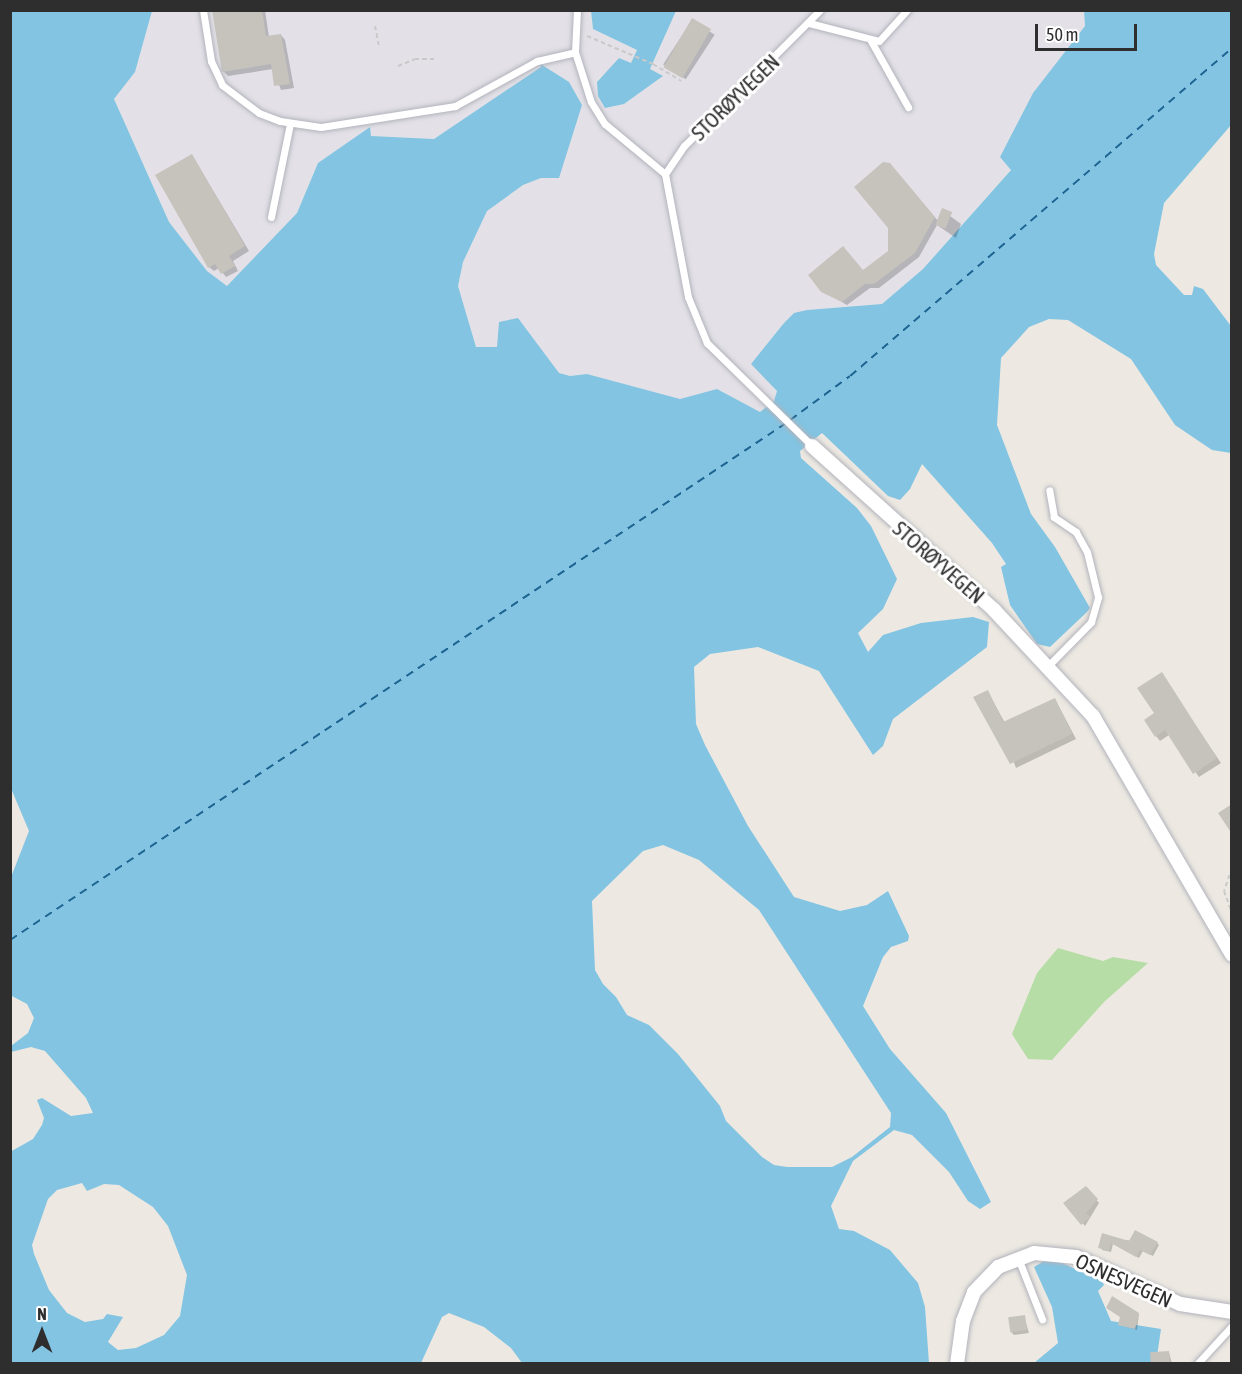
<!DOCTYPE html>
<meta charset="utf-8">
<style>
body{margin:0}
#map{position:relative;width:1242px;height:1374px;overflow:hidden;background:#ede9e2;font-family:"Asap Condensed",sans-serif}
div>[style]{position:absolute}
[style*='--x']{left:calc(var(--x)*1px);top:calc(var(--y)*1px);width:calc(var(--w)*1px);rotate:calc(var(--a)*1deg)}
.industrial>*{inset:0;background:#e3e1e7}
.green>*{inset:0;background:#b6dda5}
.water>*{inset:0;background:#82c4e2}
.shadow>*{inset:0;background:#0003;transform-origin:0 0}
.ferry>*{height:1.5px;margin-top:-0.75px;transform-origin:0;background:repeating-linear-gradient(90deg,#1d6492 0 8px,transparent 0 14px)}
.building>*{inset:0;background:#c6c3bd;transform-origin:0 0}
.path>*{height:2px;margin-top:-1px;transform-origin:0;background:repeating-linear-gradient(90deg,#c9c9c9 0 4.5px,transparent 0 7.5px)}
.roads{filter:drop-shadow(0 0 2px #b2b3bc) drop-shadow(0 0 2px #b2b3bc)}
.lane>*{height:7px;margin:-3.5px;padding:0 3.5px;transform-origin:3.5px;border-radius:3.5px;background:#fff}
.street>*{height:14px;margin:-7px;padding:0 7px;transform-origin:7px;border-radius:7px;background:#fff}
span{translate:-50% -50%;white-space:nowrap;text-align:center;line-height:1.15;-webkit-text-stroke:6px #fff;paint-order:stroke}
.street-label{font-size:21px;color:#2e2e2e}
.frame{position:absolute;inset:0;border:12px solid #2e2e2e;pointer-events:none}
.north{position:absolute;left:12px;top:1302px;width:60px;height:60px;-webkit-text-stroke:4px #fff;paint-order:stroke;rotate:0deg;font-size:16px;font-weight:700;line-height:24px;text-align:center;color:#2e2e2e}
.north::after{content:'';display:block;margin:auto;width:21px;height:27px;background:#2e2e2e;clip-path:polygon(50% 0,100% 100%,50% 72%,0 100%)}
.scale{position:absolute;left:1035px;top:24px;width:102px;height:27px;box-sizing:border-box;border:3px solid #2e2e2e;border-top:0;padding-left:8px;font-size:18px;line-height:21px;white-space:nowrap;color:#2e2e2e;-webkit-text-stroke:4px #fff;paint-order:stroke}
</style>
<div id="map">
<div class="industrial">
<div style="clip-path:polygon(1084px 10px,1085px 26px,1033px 93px,1000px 157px,1011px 169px,923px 269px,882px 304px,807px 310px,784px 323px,751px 364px,777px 391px,774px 401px,760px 412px,717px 389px,680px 400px,588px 374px,570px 376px,559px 373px,548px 361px,497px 347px,476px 348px,458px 286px,463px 262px,486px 211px,523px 185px,541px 178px,542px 67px,434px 139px,371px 136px,370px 128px,318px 163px,297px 213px,227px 286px,207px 271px,169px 222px,114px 99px,135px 72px,152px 11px,591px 11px,593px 29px,637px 50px,631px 63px,600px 77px,597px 82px,598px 96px,624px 104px,663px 76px,650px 70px,676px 11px)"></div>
</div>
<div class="green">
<div style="clip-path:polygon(1058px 948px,1103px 961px,1113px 957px,1148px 963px,1104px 1002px,1052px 1060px,1028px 1059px,1012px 1034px,1037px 973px)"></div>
</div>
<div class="water">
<div style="clip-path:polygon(evenodd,11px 11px,152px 11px,135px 72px,114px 99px,169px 222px,207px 271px,227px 286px,297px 213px,318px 163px,370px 127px,371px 136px,434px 139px,541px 67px,539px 63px,569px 82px,582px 105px,559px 178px,541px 178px,523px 185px,487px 211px,463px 262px,458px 286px,476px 347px,497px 347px,499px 322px,518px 318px,559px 373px,570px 376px,587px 374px,680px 399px,717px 389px,760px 412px,774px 401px,777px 391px,751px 364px,784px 323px,794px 313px,807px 310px,882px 304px,923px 269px,1011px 170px,1000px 157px,1033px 93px,1085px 26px,1084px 11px,1231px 11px,1231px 125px,1164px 203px,1154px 254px,1156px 265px,1184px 295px,1192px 295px,1194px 286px,1203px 289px,1231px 326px,1231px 453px,1212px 450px,1175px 425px,1131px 359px,1068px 320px,1049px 319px,1029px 327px,1001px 358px,997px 425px,1031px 514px,1055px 547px,1090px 608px,1087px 612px,1050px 647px,1037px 644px,1010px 605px,1001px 567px,1006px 564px,992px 543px,922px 464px,910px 489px,900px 500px,888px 496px,822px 433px,800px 451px,801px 458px,857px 508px,871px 526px,897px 579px,883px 609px,858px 633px,868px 652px,883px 635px,921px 623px,973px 617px,989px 622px,987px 647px,893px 719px,883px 746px,873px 755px,819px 671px,758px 647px,710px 654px,694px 667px,696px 724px,705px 745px,748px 826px,794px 897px,840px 911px,867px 905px,888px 891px,909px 936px,908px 941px,891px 947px,883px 957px,863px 1006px,890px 1049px,946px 1113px,991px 1202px,980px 1209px,968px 1201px,949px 1172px,912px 1135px,894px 1130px,853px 1161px,831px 1206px,839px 1229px,854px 1231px,890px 1250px,918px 1283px,925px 1307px,929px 1363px,522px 1363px,511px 1348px,484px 1327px,449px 1313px,442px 1317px,421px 1363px,11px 1363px,10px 1152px,33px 1139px,42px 1125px,44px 1118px,37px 1100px,42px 1098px,71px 1116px,93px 1113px,86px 1098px,45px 1051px,31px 1047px,11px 1052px,11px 1046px,28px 1033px,34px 1018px,27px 1004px,10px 995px,11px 877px,29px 831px,10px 786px,11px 11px,663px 845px,699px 860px,759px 910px,891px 1113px,890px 1127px,852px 1157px,832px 1167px,787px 1167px,774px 1165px,762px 1157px,726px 1121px,720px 1106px,678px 1054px,649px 1025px,627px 1015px,616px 997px,603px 984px,595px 970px,592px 901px,643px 851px,663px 845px,11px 11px,82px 1183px,87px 1191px,104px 1184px,119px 1185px,153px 1207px,168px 1226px,187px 1275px,180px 1316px,164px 1335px,136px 1348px,118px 1350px,108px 1342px,123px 1317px,107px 1314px,103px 1319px,85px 1322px,67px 1313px,49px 1290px,34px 1254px,32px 1245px,48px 1199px,57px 1190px,82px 1183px)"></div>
<div style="clip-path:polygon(591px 11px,676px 11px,650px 69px,663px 76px,624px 104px,605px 108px,598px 96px,597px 82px,619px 58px,631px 63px,637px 50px,593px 29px)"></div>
<div style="clip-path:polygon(1044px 1261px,1060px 1262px,1102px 1281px,1104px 1285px,1098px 1291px,1111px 1321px,1161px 1329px,1156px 1363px,1034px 1363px,1058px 1343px,1052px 1307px,1034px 1267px)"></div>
</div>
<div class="shadow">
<div style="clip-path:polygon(213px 10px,265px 10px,269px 37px,281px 35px,285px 40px,294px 88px,281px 90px,273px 69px,228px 76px,224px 72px)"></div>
<div style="left:692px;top:20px;width:27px;height:53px;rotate:33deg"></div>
<div style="clip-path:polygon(192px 155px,249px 251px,233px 261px,238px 271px,226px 277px,219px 268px,214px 271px,209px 267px)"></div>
<div style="clip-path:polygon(894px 169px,938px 221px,942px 210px,961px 224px,956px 238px,937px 225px,919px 257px,879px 288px,870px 288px,847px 305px,823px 291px,863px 272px,890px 252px)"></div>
<div style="clip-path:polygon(1161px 674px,1221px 763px,1199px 777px,1169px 735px,1160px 741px,1156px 736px)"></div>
<div style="clip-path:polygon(988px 692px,1005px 723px,1055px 699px,1076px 739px,1016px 768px)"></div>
<div style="clip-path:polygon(1086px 1188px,1099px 1203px,1085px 1226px,1065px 1204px)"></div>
<div style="clip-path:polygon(1102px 1238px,1157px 1243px,1159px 1245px,1153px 1256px,1143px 1251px,1139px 1258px,1113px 1244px,1111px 1252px,1102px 1250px)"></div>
<div style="clip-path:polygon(1139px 1314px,1137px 1330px,1120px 1324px)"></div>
<div style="clip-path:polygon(1024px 1316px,1029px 1333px,1014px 1335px,1011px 1332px)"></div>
<div style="clip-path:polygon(1169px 1352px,1172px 1364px,1152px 1364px)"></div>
</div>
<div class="ferry">
<div style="--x:790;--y:420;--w:74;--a:-36.3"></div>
<div style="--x:850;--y:376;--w:503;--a:-40.65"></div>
<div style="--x:10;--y:940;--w:932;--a:-33.67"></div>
</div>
<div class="building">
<div style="clip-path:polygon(212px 10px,262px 10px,266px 36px,281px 34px,290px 84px,274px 86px,271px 64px,222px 72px)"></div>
<div style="left:692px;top:18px;width:22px;height:57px;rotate:30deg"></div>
<div style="clip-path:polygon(192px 154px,245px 246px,229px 256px,235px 266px,221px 274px,215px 264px,208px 268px,155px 175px)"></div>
<div style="clip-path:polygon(883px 162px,890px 163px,935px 217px,915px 253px,874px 284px,865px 284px,842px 302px,821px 292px,808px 275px,843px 246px,863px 270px,888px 251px,888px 228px,854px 187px)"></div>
<div style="left:942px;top:208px;width:11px;height:18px;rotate:22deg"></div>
<div style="clip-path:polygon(1162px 672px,1217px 758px,1193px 774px,1165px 730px,1155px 737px,1144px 720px,1154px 713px,1137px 688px)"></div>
<div style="clip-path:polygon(988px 690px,1003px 722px,1055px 698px,1072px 734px,1010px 764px,973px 697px)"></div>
<div style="clip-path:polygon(1232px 804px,1232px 834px,1218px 813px)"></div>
<div style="clip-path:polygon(1086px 1186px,1098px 1199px,1086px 1213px,1090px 1217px,1081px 1225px,1063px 1203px)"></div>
<div style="clip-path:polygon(1135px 1230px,1158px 1242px,1150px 1255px,1140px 1250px,1136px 1257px,1111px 1243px,1109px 1251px,1098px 1248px,1102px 1233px,1129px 1241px)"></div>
<div style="clip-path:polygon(1112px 1296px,1139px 1313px,1135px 1329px,1118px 1325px,1120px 1317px,1106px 1308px)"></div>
<div style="left:1025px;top:1315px;width:15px;height:17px;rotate:82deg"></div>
<div style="left:1169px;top:1351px;width:13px;height:19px;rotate:86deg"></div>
</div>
<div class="path">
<div style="--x:375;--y:26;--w:20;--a:79"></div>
<div style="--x:587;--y:36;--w:72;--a:23"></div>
<div style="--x:653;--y:64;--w:33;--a:31"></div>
<div style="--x:398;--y:66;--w:18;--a:-22"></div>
<div style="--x:415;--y:59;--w:21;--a:0"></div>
<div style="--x:1232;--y:868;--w:24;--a:109"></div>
<div style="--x:1224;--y:891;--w:23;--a:70"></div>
</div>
<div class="roads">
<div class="lane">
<div style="--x:203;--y:10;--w:52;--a:81.1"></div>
<div style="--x:211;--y:61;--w:26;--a:65"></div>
<div style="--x:222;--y:85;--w:46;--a:37.1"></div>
<div style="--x:259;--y:113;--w:22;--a:21"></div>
<div style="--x:280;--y:121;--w:41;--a:8.3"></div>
<div style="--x:321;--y:127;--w:136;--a:-8.9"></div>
<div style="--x:455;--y:106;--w:94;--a:-28.8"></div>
<div style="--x:537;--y:61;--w:39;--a:-13"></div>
<div style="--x:577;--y:10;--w:42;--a:92.7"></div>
<div style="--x:575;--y:52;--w:52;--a:72.3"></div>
<div style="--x:591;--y:102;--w:26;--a:58"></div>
<div style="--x:605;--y:124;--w:78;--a:39.8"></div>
<div style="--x:665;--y:174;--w:125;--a:79.4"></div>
<div style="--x:688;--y:297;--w:50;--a:67.6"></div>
<div style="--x:707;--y:343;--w:147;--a:44.4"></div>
<div style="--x:809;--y:23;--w:72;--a:14.4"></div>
<div style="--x:879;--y:41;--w:42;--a:-47.9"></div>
<div style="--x:871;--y:41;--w:76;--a:60.7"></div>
<div style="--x:665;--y:174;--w:34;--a:-56"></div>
<div style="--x:684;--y:146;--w:192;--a:-45"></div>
<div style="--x:271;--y:217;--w:95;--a:-78.5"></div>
<div style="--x:1047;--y:667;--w:63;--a:-45.6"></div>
<div style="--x:1091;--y:622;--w:26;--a:-74"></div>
<div style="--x:1098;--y:597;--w:46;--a:-103.7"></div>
<div style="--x:1087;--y:552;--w:23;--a:-119"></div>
<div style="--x:1076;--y:532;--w:27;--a:-146"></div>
<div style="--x:1054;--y:517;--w:27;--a:-100"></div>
<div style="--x:1018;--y:1258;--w:66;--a:68.5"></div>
<div style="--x:1197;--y:1364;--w:52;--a:-47.4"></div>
</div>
<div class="street">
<div style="--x:812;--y:446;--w:245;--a:42"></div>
<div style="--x:994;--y:610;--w:145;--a:47"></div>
<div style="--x:1093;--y:716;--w:276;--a:59.8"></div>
<div style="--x:957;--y:1364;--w:43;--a:-82.1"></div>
<div style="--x:963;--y:1321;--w:31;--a:-69"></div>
<div style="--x:974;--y:1292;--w:35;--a:-46"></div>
<div style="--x:998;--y:1267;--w:39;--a:-21"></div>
<div style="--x:1034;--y:1253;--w:42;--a:5.4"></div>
<div style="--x:1076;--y:1257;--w:114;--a:24.3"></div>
<div style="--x:1180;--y:1304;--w:53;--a:8.7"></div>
</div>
</div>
<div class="street-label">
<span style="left:735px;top:97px;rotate:-44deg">STORØYVEGEN</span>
<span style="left:939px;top:562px;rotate:41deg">STORØYVEGEN</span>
<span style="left:1124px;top:1280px;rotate:24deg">OSNESVEGEN</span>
</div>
<div class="frame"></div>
<div class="north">N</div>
<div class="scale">50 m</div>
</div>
